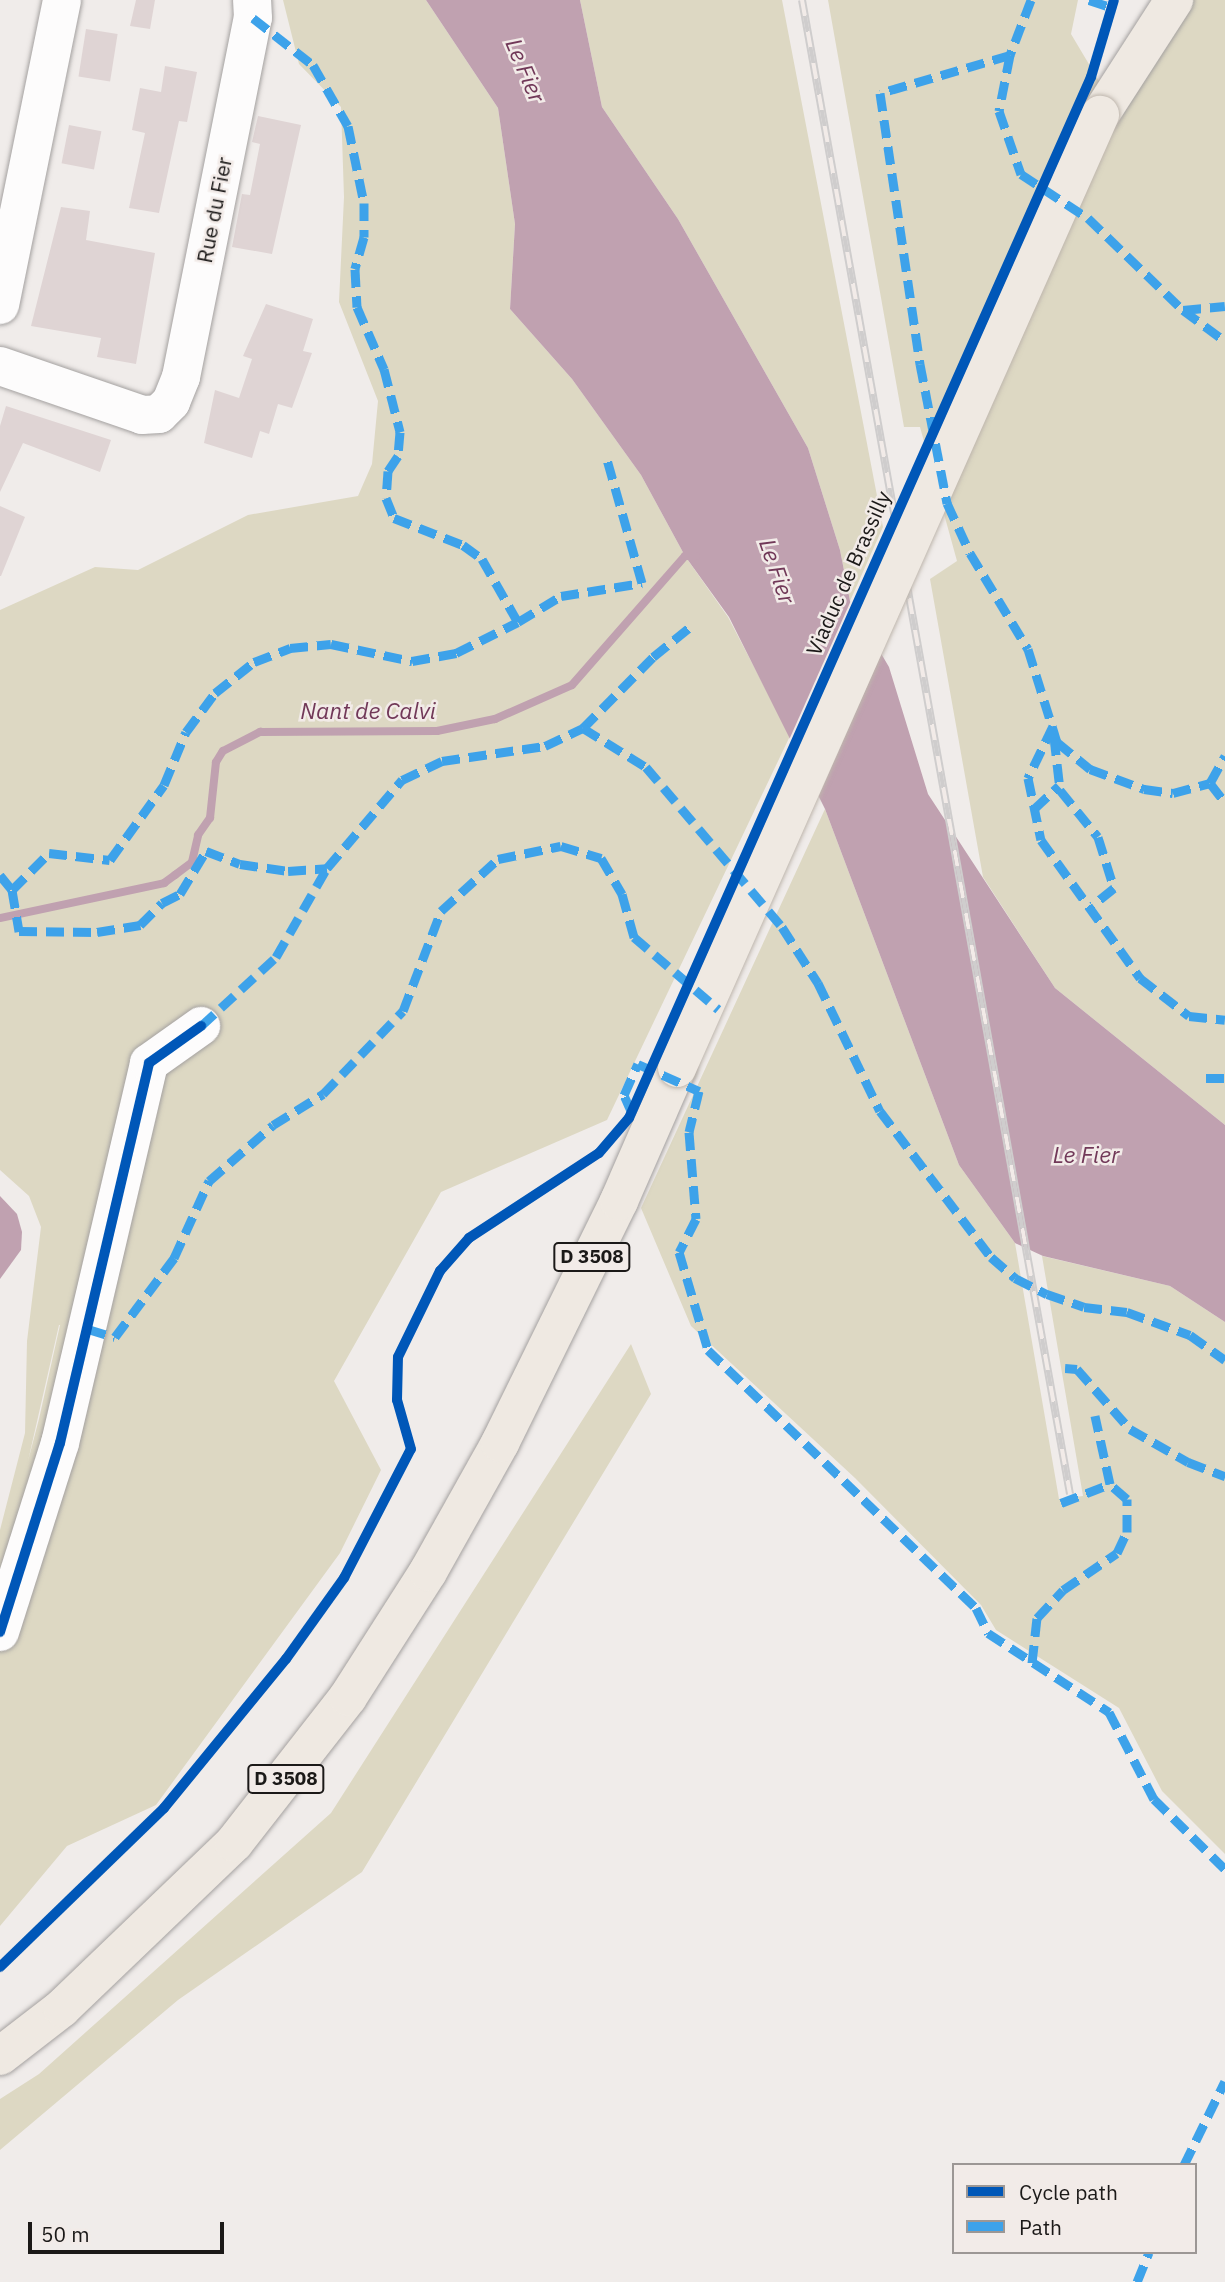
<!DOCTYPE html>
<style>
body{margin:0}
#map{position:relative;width:1225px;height:2282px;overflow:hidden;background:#f0ecea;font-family:"IBM Plex Sans",sans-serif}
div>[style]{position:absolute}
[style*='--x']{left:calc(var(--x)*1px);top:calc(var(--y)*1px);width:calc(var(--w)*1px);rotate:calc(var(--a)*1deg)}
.green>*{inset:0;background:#ddd8c3}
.water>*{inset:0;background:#c0a1b0}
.pier>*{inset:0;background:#f0ecea}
.stream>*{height:8px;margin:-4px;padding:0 4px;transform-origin:4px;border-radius:4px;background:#c0a1b0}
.building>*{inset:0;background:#dfd4d4;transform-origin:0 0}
.roads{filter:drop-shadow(0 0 2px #a4a1a0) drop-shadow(0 0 2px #a4a1a0)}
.minor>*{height:38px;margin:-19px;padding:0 19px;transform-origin:19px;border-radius:19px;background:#fdfcfc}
.highway>*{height:38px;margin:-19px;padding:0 19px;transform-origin:19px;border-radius:19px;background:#efe9e2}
.rail>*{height:8px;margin-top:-4px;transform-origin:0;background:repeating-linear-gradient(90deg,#f2ebe8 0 16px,#cfcdcd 0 32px);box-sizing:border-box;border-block:2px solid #cfcdcd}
.bridges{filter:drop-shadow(0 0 2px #beb6ad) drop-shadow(0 0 2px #beb6ad)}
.highway-bridge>*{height:38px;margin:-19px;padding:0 19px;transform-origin:19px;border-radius:19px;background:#efe9e2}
.quiet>*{height:9px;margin-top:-4.5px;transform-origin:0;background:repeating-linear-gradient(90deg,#3da2ea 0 18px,transparent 0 27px)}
.cycleway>*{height:10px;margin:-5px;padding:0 5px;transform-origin:5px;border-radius:5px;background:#0057b8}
span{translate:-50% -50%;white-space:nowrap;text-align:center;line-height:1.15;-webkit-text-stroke:5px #f2ebe8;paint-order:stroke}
.shield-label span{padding:2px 5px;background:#f2ebe8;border:2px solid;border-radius:5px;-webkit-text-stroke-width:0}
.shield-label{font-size:19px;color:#1b1918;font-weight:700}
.street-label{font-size:21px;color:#1b1918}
.water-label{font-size:23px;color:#713858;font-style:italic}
.legend{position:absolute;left:952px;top:2163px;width:245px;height:91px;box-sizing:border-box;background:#f2ebe8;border:2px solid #9c9795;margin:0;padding:9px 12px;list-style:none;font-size:21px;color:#1b1918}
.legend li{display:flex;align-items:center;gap:14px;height:35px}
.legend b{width:35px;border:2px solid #9c9795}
.scale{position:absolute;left:28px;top:2222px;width:196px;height:32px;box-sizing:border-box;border:4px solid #1b1918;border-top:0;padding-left:9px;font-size:21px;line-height:24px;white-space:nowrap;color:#1b1918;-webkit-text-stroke:5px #f2ebe8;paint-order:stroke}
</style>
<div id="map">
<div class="green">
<div style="clip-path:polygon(evenodd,283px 0,426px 0,498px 108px,515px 224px,510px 309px,572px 379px,641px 475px,685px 556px,728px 617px,790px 736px,607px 1120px,441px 1192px,334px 1381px,381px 1470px,340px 1553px,156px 1805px,67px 1846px,0 1926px,0 1530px,25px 1433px,27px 1341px,41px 1227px,29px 1196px,0 1170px,0 610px,95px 567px,138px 570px,248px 515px,358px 496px,372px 464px,378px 401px,339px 302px,344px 197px,341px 107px,299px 64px,283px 0,60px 1325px,39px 1419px,28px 1461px,59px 1325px,60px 1325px)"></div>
<div style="clip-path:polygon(580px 0,782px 0,883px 527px,850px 601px,840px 550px,808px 448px,678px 219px,602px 107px)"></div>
<div style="clip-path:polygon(828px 0,1078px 0,1071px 34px,1121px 118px,1192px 0,1225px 0,1225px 1125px,1055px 988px,983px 877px,930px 579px,957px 561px,920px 427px,904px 427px)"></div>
<div style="clip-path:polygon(825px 809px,959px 1165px,1015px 1243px,1059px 1499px,1083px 1496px,1042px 1256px,1170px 1286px,1225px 1322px,1225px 1854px,1162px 1791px,1119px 1708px,996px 1630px,981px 1605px,855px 1478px,691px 1326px,641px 1208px)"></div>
<div style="clip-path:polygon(631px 1344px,651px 1394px,362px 1872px,178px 2000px,0 2150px,0 2099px,39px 2074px,331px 1813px)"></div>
</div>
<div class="water">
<div style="clip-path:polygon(426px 0,580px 0,602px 107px,678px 219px,808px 448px,840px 550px,850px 601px,889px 667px,928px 794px,1055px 988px,1225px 1125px,1225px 1322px,1170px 1286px,1043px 1256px,1015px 1243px,959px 1165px,825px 809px,729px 617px,685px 556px,641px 475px,572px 379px,510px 309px,515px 224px,498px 108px)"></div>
<div style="clip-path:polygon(0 1196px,17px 1214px,22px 1232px,21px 1250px,0 1279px)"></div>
</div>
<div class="pier">
<div style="clip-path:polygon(853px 596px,883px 650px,817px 800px,789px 740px)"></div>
</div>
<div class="stream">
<div style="--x:0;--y:918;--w:168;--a:-12"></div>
<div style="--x:164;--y:883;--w:14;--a:-36"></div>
<div style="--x:175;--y:875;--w:21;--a:-37"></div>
<div style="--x:192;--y:862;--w:28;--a:-77"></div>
<div style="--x:198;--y:835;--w:21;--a:-55"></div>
<div style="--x:210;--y:818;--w:56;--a:-83.9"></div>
<div style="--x:216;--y:762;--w:13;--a:-58"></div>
<div style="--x:223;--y:751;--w:42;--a:-27.2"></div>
<div style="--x:260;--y:732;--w:177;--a:-0.3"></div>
<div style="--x:437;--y:731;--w:59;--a:-11.7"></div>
<div style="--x:495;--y:719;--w:84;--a:-23.8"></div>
<div style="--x:572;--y:685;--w:171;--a:-48.8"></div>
<div style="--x:685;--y:556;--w:11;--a:0"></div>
</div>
<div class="building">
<div style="clip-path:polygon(136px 0,155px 0,150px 29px,130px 26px)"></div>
<div style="left:86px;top:29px;width:32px;height:48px;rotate:9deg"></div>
<div style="clip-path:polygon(165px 66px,197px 72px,187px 122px,179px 121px,159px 213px,129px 208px,145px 133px,132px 130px,140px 88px,161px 92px)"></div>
<div style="clip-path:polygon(258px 116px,301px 125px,272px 254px,232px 247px,242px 194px,250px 195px,260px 144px,252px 142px)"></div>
<div style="left:69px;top:125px;width:33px;height:39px;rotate:11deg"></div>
<div style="clip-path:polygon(61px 207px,90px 211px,86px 240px,155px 253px,136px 364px,97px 357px,101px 338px,31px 326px)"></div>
<div style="clip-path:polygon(266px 304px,313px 319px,303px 351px,312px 353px,292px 408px,278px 404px,269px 434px,260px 431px,252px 458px,204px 443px,215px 390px,239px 398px,252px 359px,243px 356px)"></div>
<div style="clip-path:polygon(6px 406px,111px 440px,100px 472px,23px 443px,0 492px,0 426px)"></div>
<div style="clip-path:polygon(0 506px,25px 517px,1px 576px,0 576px)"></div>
</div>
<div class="roads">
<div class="minor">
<div style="--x:0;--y:305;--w:311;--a:-78.5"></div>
<div style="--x:0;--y:366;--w:150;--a:19"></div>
<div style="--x:142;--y:415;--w:17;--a:-3"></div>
<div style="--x:159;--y:414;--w:17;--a:-45"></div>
<div style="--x:171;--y:402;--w:27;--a:-68"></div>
<div style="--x:181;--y:377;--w:366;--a:-78.7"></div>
<div style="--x:253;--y:18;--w:18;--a:-93"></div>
<div style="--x:0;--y:1632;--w:198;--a:-72.4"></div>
<div style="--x:60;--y:1443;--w:390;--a:-76.8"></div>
<div style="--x:149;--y:1063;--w:64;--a:-35.4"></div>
</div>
<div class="highway">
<div style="--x:1100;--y:115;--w:137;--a:-57.2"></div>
<div style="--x:0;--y:2056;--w:78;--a:-37.7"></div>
<div style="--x:62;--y:2008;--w:238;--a:-43.8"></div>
<div style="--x:234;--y:1843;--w:185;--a:-52"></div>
<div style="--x:348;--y:1697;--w:148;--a:-57.4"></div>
<div style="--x:428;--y:1572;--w:148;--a:-60.8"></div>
<div style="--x:500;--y:1443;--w:270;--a:-63.8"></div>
<div style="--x:619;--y:1201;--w:145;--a:-66.4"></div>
</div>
</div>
<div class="rail">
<div style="--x:802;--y:0;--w:1518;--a:79.83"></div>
</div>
<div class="bridges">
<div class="highway-bridge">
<div style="--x:677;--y:1068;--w:1043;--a:-66.07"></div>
</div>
</div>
<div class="quiet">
<div style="--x:1031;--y:0;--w:59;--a:110.9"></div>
<div style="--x:1010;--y:55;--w:57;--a:101.1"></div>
<div style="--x:999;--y:111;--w:67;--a:70.8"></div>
<div style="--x:1021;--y:174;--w:80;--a:33.3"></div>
<div style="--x:1088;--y:218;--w:132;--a:44.1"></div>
<div style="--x:1183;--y:310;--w:52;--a:36.4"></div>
<div style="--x:1089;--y:0;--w:23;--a:18"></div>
<div style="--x:253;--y:18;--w:76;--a:38.1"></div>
<div style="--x:313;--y:65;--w:70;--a:60.2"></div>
<div style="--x:348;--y:126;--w:79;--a:78.3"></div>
<div style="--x:364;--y:203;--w:34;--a:90"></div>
<div style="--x:364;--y:237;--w:33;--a:106"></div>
<div style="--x:355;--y:269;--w:38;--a:87"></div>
<div style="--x:357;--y:307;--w:68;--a:66.5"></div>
<div style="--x:384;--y:369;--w:65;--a:75.7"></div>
<div style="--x:400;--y:432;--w:24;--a:95"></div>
<div style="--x:398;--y:456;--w:18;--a:124"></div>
<div style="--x:388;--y:471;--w:27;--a:94"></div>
<div style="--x:386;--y:498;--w:22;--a:68"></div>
<div style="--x:394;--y:518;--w:74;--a:21.4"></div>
<div style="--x:463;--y:545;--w:24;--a:36"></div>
<div style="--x:482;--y:559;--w:73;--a:60.3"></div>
<div style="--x:518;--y:622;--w:50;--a:-31.2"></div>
<div style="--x:561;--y:596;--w:82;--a:-9.1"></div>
<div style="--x:642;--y:583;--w:129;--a:-105.8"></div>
<div style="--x:1010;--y:55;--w:135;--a:163.7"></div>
<div style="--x:880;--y:93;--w:274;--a:81.6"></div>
<div style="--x:920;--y:364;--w:142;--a:79"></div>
<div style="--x:947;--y:503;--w:55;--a:65.3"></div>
<div style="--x:970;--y:553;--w:112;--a:58.9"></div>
<div style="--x:1028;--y:649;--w:97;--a:72.7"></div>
<div style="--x:1057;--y:742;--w:43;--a:39.3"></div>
<div style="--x:1090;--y:769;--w:58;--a:20.3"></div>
<div style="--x:1144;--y:789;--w:29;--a:8"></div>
<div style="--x:1173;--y:793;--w:38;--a:-15"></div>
<div style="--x:1210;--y:783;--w:31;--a:-61"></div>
<div style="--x:1183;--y:310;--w:42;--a:-5.4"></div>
<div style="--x:1053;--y:726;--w:58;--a:115.7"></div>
<div style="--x:1028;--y:778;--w:63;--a:78.2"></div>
<div style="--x:1041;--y:840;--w:170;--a:54.3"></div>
<div style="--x:1140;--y:978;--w:62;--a:37.8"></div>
<div style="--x:1189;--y:1016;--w:36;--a:6"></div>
<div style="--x:583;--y:728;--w:100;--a:-45.4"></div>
<div style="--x:653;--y:657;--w:48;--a:-39"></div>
<div style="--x:1054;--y:737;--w:53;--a:83.5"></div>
<div style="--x:1060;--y:790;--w:60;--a:51"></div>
<div style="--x:1098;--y:837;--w:53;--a:72.6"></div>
<div style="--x:1114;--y:888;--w:28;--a:141"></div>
<div style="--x:1210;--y:783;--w:24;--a:52"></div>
<div style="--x:1034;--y:809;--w:34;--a:-43"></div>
<div style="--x:0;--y:875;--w:19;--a:51"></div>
<div style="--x:12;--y:890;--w:52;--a:-45"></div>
<div style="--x:49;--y:853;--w:61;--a:6.5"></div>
<div style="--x:110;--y:860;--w:92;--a:-54.2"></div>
<div style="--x:164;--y:785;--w:57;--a:-67.5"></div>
<div style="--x:186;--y:732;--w:49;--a:-53.4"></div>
<div style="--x:215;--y:693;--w:50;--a:-38.5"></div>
<div style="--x:254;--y:662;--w:39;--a:-21"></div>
<div style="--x:290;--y:648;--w:41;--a:-5.6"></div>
<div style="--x:331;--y:644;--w:83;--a:11.9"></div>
<div style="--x:412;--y:661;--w:45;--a:-10.3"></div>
<div style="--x:456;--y:653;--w:69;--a:-26.6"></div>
<div style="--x:12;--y:890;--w:42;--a:80.3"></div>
<div style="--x:19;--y:931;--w:78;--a:0.7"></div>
<div style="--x:97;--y:932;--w:44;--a:-9.2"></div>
<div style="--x:140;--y:925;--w:31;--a:-45"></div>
<div style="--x:162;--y:903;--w:20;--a:-27"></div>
<div style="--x:180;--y:894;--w:50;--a:-58.8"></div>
<div style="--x:206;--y:851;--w:36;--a:21"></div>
<div style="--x:240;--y:864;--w:49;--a:8.3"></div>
<div style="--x:288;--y:871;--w:39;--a:-4"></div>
<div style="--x:201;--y:1026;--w:102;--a:-42.6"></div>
<div style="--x:276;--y:957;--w:103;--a:-60.2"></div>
<div style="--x:327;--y:868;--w:116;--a:-49.6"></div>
<div style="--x:402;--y:780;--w:44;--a:-25.4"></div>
<div style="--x:442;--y:761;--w:104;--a:-8.3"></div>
<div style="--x:545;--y:746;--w:42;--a:-25.3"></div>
<div style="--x:583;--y:728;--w:74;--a:31.8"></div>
<div style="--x:646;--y:767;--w:210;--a:49.6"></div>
<div style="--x:782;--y:927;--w:67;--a:57.3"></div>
<div style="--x:818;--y:983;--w:142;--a:64.2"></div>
<div style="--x:880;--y:1111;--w:183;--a:52.8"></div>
<div style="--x:991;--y:1257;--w:32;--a:41"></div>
<div style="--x:1015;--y:1278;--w:36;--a:27"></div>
<div style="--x:1047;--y:1294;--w:39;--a:19"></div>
<div style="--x:1084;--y:1307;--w:43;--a:6.6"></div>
<div style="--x:1127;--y:1312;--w:67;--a:20.1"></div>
<div style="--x:1190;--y:1335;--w:43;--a:35.5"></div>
<div style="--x:1206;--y:1078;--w:19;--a:0"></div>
<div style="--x:632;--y:1113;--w:20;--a:-114"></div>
<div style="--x:624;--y:1095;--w:34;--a:-66"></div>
<div style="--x:638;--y:1064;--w:67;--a:23.9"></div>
<div style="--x:699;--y:1091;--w:42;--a:103.7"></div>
<div style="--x:689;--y:1132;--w:87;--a:85.4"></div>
<div style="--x:696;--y:1219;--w:37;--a:117"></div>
<div style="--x:679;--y:1252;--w:102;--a:73.5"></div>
<div style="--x:708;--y:1350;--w:372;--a:43.9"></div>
<div style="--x:976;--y:1608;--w:28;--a:64"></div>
<div style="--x:988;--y:1633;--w:145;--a:33.1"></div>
<div style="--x:1109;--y:1712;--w:98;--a:62.7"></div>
<div style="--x:1154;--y:1799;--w:100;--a:44.6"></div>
<div style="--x:88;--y:1329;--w:28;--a:17"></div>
<div style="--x:115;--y:1337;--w:99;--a:-53.2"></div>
<div style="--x:174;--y:1258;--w:85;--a:-65.6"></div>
<div style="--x:209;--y:1181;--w:85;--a:-41.2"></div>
<div style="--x:273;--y:1125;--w:59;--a:-31.8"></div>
<div style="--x:323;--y:1094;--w:115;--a:-46.1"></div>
<div style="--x:403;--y:1011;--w:107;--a:-69.2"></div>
<div style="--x:441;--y:911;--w:77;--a:-42.4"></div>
<div style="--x:498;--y:859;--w:64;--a:-11.7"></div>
<div style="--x:561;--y:846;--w:42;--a:16.7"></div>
<div style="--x:601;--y:858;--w:42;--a:59.7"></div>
<div style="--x:622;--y:894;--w:45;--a:74.4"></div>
<div style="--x:634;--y:937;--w:111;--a:40.6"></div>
<div style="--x:1065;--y:1368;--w:12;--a:5"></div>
<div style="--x:1077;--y:1369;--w:80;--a:48.5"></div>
<div style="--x:1130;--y:1429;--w:67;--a:29.6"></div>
<div style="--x:1188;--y:1462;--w:40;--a:21"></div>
<div style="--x:1061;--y:1503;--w:53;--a:-21.2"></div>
<div style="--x:1032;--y:1663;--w:45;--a:-83.7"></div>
<div style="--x:1037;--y:1618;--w:38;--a:-47"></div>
<div style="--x:1063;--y:1590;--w:65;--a:-34.4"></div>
<div style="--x:1117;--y:1553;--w:23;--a:-65"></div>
<div style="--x:1127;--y:1532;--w:33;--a:-90"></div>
<div style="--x:1127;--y:1499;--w:23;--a:-139"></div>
<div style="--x:1110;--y:1484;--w:70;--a:-102.4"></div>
<div style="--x:1184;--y:2165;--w:93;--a:-64"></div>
<div style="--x:1137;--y:2282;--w:32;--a:-68"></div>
</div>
<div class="cycleway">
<div style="--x:0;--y:1632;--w:198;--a:-72.4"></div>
<div style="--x:60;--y:1443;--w:390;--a:-76.8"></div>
<div style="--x:149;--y:1063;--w:64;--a:-35.4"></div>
<div style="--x:0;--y:1967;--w:228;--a:-44.1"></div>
<div style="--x:164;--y:1808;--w:193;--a:-50.7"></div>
<div style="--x:286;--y:1659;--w:100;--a:-54.4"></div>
<div style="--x:344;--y:1578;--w:145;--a:-62.6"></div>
<div style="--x:411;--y:1449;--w:51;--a:-105.9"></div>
<div style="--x:397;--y:1400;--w:43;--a:-88.7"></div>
<div style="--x:398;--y:1357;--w:96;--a:-64"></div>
<div style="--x:440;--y:1271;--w:44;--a:-48.7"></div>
<div style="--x:469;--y:1238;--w:155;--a:-33.2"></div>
<div style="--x:599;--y:1153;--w:46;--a:-49.4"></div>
<div style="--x:629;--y:1118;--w:1139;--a:-66.07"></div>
<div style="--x:1091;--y:77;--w:80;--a:-73.4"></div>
</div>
<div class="shield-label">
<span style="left:592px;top:1257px">D 3508</span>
<span style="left:286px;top:1779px">D 3508</span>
</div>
<div class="street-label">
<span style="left:214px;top:210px;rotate:-79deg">Rue du Fier</span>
<span style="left:848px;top:573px;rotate:-66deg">Viaduc de Brassilly</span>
</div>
<div class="water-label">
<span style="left:526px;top:70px;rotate:67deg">Le Fier</span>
<span style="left:778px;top:571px;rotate:71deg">Le Fier</span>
<span style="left:368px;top:710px">Nant de Calvi</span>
<span style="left:1086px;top:1154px">Le Fier</span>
</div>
<ul class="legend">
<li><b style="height:9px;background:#0057b8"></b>Cycle path</li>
<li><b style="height:9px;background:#3da2ea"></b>Path</li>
</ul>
<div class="scale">50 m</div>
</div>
